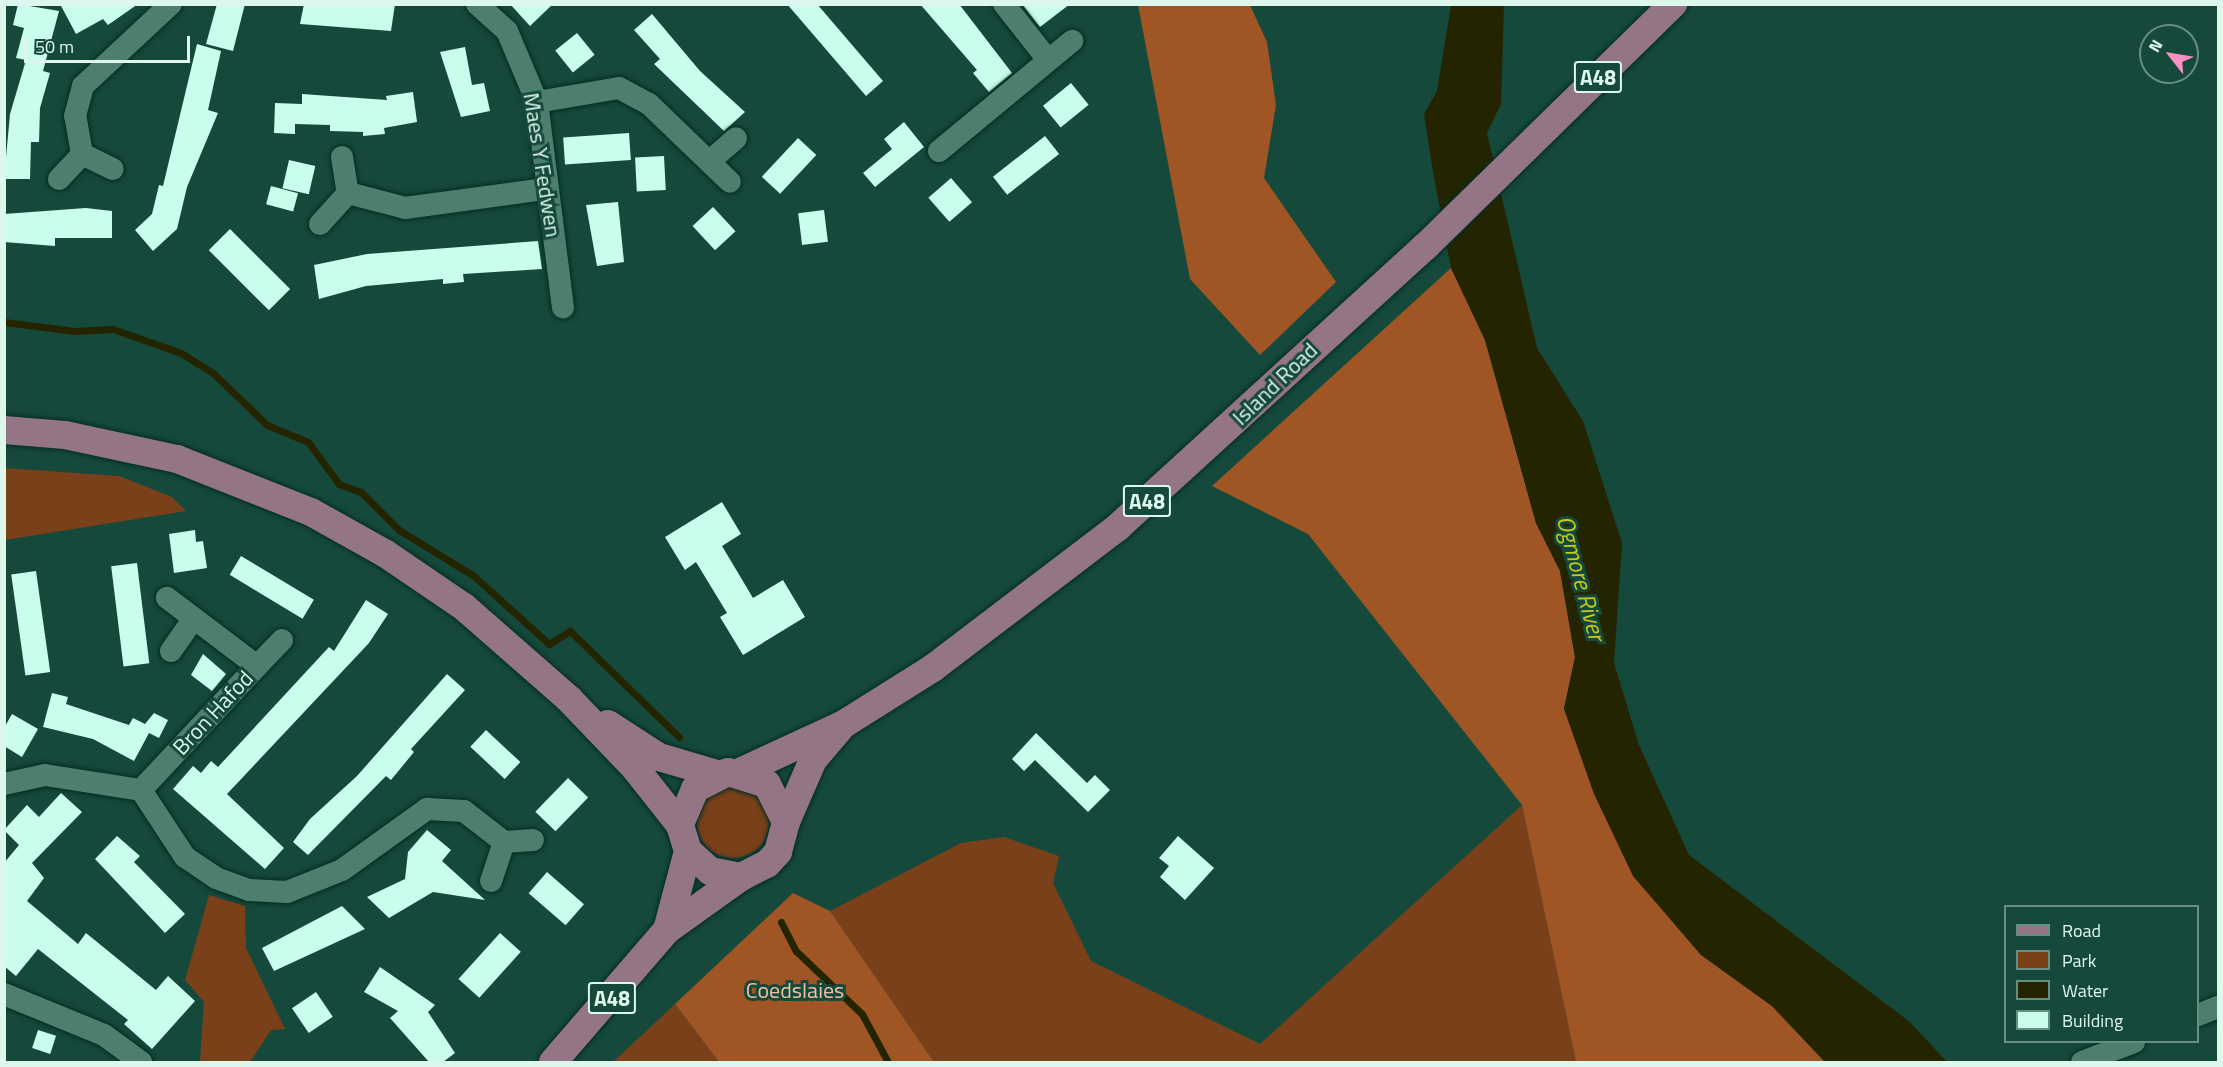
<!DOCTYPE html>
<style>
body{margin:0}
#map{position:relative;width:2223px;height:1067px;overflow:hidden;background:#15493b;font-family:"Titillium Web",sans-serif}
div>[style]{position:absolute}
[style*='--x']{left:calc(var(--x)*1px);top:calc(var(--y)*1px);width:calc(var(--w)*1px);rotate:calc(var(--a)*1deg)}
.green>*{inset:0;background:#79401a}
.round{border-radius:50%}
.forest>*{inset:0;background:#9f5524}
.water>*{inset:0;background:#242500}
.stream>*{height:7px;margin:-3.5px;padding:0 3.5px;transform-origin:3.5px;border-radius:3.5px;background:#242500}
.building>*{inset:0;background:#c8feeb;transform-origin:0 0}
.roads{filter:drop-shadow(0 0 2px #042d23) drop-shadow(0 0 2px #042d23)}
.minor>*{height:22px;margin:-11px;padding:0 11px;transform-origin:11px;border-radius:11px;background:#4d7f6e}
.major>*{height:28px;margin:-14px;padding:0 14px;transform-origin:14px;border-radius:14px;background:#937586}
span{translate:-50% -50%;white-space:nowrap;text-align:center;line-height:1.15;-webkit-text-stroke:6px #15493b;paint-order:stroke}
.shield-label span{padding:2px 4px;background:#15493b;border:2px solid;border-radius:4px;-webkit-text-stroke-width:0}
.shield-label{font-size:21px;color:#ddf7ed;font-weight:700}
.street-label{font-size:22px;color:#ddf7ed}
.park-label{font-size:22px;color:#f2c0a3}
.water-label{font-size:24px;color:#c6ca15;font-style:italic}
.frame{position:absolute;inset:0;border:6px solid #ddf7ed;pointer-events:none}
.legend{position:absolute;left:2004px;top:905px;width:195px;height:138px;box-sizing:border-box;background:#15493b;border:2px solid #658f82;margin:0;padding:8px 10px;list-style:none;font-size:18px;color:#ddf7ed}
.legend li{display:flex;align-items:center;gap:12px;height:30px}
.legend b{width:30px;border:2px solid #658f82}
.north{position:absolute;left:2139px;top:24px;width:60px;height:60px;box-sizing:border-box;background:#15493b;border:2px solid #658f82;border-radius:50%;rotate:301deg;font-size:16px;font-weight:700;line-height:24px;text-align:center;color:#ddf7ed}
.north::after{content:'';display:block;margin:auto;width:21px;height:27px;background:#fc8fc2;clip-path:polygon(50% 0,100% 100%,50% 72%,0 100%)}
.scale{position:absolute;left:24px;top:36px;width:166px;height:27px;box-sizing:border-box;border:3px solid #ddf7ed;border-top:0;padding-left:8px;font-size:18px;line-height:21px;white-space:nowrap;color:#ddf7ed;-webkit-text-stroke:4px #15493b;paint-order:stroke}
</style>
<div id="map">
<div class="green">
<div style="clip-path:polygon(5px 468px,119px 476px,172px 497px,186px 511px,5px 540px)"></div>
<div class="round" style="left:697px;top:786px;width:72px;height:72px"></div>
<div style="clip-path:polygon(1522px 805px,1576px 1062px,934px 1062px,830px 911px,961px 843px,1004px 837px,1059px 856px,1053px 883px,1091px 961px,1260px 1044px)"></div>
<div style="clip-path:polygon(209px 895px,245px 906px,246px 948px,285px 1029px,271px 1030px,250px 1062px,200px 1062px,204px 1002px,185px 980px)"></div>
<div style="clip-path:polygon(675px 1004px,719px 1062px,613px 1062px)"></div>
</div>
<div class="forest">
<div style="clip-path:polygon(1138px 5px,1250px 5px,1267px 42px,1276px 105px,1264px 178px,1336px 282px,1260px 355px,1190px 279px)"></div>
<div style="clip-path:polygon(1451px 268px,1485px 340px,1536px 523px,1560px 571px,1575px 657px,1564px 709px,1668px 916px,1701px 955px,1772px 1006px,1825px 1062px,1576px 1062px,1522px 805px,1308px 534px,1212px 486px)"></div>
<div style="clip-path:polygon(793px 893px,830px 911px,934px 1062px,719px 1062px,675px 1004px)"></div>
</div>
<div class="water">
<div style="clip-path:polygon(1451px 5px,1504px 5px,1501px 104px,1487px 133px,1537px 348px,1583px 421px,1622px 543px,1614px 663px,1639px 745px,1689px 855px,1910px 1022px,1947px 1062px,1825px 1062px,1772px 1006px,1701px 955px,1633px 876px,1594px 794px,1564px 709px,1575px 657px,1560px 571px,1536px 523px,1485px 340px,1451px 268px,1433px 172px,1424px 114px,1437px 91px)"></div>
</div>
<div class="stream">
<div style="--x:4;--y:322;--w:71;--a:7.3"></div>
<div style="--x:74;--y:331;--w:39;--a:-3"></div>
<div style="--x:113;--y:329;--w:72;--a:19.4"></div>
<div style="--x:181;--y:353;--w:38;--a:32"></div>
<div style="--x:213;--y:373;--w:75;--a:43.9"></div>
<div style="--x:267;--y:425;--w:44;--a:22.5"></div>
<div style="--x:308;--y:442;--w:52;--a:53.6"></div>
<div style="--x:339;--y:484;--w:23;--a:20"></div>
<div style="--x:361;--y:492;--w:54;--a:45"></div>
<div style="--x:399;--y:530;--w:88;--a:31.5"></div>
<div style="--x:474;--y:576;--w:101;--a:42.2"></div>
<div style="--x:549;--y:644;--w:25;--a:-32"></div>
<div style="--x:570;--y:631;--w:152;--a:44.2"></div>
<div style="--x:781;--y:922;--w:33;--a:63"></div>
<div style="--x:796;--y:951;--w:91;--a:43.7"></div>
<div style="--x:862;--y:1014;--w:55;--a:61.6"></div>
</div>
<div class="building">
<div style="clip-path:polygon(18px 4px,59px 11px,43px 71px,50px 73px,40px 108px,39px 142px,31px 142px,30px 179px,4px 179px,10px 114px,26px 60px,16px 58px,24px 28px,13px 25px)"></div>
<div style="clip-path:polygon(60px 4px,138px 4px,108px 25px,103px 19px,76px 34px)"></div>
<div style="clip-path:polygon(217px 4px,245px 4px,233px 51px,206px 44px)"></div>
<div style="clip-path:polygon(304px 4px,395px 4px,391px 31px,300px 24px)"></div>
<div style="clip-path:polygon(510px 4px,553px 4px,530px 26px)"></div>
<div style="clip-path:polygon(787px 4px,817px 4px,883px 81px,866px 96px)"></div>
<div style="clip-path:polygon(920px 4px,959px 4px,1012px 73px,989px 92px,973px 73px,977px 70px)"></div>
<div style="clip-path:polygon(1022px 4px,1070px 4px,1040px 27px)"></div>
<div style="clip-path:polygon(652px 14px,700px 71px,745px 112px,724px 131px,654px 64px,660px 59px,634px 30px)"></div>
<div style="left:577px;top:33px;width:28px;height:28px;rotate:51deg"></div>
<div style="clip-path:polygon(197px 44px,221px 51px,208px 110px,218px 113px,187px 187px,177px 229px,153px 251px,135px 230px,152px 214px,159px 185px,163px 186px)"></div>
<div style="clip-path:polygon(465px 47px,472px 85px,484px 83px,490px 111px,461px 117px,440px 52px)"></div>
<div style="left:1071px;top:83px;width:28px;height:36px;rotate:51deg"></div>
<div style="clip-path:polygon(413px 92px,417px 122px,384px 128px,385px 134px,363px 136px,363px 132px,330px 131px,330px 125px,295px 124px,295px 134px,274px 133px,275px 103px,302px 104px,302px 94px,387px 100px,386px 96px)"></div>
<div style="clip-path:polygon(904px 122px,924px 147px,875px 187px,863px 173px,892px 149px,884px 139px)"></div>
<div style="left:629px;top:133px;width:27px;height:66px;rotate:86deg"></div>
<div style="left:1045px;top:136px;width:23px;height:66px;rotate:52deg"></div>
<div style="left:798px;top:138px;width:25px;height:53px;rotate:43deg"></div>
<div style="left:664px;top:156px;width:34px;height:29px;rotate:87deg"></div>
<div style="left:289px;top:160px;width:27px;height:29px;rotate:13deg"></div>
<div style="left:951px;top:178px;width:32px;height:30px;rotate:49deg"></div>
<div style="left:271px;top:186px;width:28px;height:19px;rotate:15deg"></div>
<div style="clip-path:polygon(618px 202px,624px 262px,597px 266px,586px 205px)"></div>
<div style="left:713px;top:207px;width:33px;height:28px;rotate:47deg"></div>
<div style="clip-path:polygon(86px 208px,112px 211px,112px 238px,55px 238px,55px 246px,4px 242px,4px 214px)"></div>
<div style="left:824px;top:210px;width:32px;height:26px;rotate:83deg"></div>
<div style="left:230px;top:229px;width:85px;height:30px;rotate:45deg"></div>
<div style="clip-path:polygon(538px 241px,542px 269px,463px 274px,464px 282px,443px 284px,443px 279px,366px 286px,319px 299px,314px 265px,367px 254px)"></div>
<div style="clip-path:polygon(722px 502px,741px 534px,722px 546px,753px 598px,783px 580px,805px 617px,743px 655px,720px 617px,727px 613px,696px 562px,685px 570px,665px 537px)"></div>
<div style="clip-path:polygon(195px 530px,196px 542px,203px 541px,207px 568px,174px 573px,169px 534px)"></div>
<div style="left:241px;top:556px;width:85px;height:22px;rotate:31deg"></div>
<div style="left:137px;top:563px;width:101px;height:26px;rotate:83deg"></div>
<div style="left:36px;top:571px;width:102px;height:25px;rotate:82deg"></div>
<div style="clip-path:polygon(366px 600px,388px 614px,369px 643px,227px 794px,284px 848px,265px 869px,173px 789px,193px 766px,201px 773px,211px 761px,218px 767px,329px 647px,334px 651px)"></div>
<div style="clip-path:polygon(203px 654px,226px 674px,212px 691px,191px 675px)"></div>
<div style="clip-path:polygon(447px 674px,465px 690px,411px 749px,414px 752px,391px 780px,386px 776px,308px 855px,293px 842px,310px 819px,357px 776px)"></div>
<div style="clip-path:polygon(52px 693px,68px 697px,66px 704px,129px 725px,133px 718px,145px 724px,154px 713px,168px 720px,159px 738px,149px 733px,134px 761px,93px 739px,43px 727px)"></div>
<div style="clip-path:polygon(12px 714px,38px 729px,22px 757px,4px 746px,4px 728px)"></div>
<div style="left:486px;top:730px;width:47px;height:23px;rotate:43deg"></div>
<div style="clip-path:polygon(1036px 733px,1087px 783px,1095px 775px,1110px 790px,1088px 812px,1035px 760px,1024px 771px,1012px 759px)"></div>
<div style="left:568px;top:778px;width:28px;height:47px;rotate:44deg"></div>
<div style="clip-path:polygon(61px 793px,82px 812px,32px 863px,44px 878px,27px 901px,78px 944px,86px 933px,156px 990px,168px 976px,195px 1001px,152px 1049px,124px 1024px,128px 1020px,38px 949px,16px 976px,4px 966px,4px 863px,19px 845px,4px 830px,27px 805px,39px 817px)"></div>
<div style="clip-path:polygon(427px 830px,451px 850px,442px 861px,485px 900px,433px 892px,389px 918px,367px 897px,405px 879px,408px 852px)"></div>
<div style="clip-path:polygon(117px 836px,140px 856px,134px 862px,185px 914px,165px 933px,95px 859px)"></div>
<div style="clip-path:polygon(1178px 836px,1214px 868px,1185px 900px,1160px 877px,1169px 866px,1159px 858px)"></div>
<div style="left:547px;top:872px;width:49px;height:28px;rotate:41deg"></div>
<div style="clip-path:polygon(342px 906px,365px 929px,274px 971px,262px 948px)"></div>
<div style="left:500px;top:933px;width:28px;height:62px;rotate:42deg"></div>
<div style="clip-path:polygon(380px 967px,435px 1005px,428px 1012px,455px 1053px,443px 1062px,429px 1062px,390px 1018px,398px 1011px,364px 992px)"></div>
<div style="left:316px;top:992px;width:30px;height:29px;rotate:56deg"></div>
<div style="left:38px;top:1030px;width:19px;height:19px;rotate:18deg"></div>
</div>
<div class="roads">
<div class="minor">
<div style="--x:477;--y:4;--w:40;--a:42"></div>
<div style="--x:507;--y:31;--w:77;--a:67.1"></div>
<div style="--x:537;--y:102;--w:207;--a:82.8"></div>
<div style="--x:1004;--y:4;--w:71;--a:51.8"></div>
<div style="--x:537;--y:102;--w:83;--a:-9.7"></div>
<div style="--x:619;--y:88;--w:34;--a:28"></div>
<div style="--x:649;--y:104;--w:112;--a:43.9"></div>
<div style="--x:939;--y:151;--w:173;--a:-39.6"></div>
<div style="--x:82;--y:154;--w:39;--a:-100"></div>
<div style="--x:75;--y:116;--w:31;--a:-75"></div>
<div style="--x:83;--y:86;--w:120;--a:-43"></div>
<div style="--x:82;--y:154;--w:34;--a:26"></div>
<div style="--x:342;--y:157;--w:36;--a:81"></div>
<div style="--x:711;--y:160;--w:33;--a:-41"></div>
<div style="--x:59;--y:179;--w:34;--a:-47"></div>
<div style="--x:320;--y:224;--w:42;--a:-47.9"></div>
<div style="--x:348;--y:193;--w:59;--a:14.7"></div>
<div style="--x:405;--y:208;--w:142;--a:-7.7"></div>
<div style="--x:171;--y:651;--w:38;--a:-55"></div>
<div style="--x:257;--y:666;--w:36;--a:-46"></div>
<div style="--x:4;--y:784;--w:42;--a:-12.4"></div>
<div style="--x:45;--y:775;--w:97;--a:8.9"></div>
<div style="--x:141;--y:790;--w:80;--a:56.7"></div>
<div style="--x:185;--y:857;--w:37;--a:34"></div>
<div style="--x:216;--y:878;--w:35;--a:20"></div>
<div style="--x:249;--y:890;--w:38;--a:3"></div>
<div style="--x:287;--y:892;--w:59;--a:-21.8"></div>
<div style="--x:342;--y:870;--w:105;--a:-35.7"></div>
<div style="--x:427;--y:809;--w:37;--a:3"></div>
<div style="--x:464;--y:811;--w:51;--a:37.8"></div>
<div style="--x:504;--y:842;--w:41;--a:108.4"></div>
<div style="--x:141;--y:790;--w:170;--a:-46.9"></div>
<div style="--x:257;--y:666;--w:113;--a:-142.9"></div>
<div style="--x:504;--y:842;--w:29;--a:-4"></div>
<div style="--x:4;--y:994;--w:108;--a:22.3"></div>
<div style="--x:104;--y:1035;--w:46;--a:36.1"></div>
<div style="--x:2198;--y:1015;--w:22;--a:-22"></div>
<div style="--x:2082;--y:1062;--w:56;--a:-21"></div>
</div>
<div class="major">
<div style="--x:4;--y:430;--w:61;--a:4.7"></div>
<div style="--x:65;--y:435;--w:115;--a:12.1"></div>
<div style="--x:177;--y:459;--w:144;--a:21.6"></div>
<div style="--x:311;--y:512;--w:86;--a:29.2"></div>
<div style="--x:386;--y:554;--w:94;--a:34.2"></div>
<div style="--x:464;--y:607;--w:140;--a:41.2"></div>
<div style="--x:569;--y:699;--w:95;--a:46.3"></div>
<div style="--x:635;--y:768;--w:73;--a:51.7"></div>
<div style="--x:680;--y:825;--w:27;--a:73"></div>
<div style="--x:688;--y:851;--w:30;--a:42"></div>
<div style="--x:710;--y:871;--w:32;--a:11"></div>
<div style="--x:741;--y:877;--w:29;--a:-27"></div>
<div style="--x:767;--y:864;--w:16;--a:-47"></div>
<div style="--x:778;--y:852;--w:31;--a:-75"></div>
<div style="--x:786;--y:822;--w:42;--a:-116.6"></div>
<div style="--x:767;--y:784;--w:41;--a:-162.9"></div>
<div style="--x:728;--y:772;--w:37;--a:153"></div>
<div style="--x:695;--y:789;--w:39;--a:113"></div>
<div style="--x:608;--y:724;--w:61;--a:32.9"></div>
<div style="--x:659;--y:757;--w:60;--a:16.3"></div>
<div style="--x:740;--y:772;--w:115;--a:-24.8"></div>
<div style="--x:844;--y:724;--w:105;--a:-32.2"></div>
<div style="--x:933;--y:668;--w:233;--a:-37.3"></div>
<div style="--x:1118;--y:527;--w:417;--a:-42.4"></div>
<div style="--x:1426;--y:246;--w:346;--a:-44.4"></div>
<div style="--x:786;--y:822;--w:68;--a:-66.5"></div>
<div style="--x:813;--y:760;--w:42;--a:-49.8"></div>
<div style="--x:667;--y:930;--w:82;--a:-75.1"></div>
<div style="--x:553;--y:1062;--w:174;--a:-49.2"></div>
<div style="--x:667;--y:930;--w:91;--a:-35.6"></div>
</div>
</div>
<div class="shield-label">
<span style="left:1598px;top:77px">A48</span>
<span style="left:1147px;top:501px">A48</span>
<span style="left:612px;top:998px">A48</span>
</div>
<div class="street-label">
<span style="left:542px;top:165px;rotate:81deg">Maes Y Fedwen</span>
<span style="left:1275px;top:384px;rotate:-44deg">Island Road</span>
<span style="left:213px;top:713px;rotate:-47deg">Bron Hafod</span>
</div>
<div class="park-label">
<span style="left:795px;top:991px">Coedslaies</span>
</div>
<div class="water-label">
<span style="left:1581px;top:578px;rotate:75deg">Ogmore River</span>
</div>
<div class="frame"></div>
<ul class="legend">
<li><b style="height:8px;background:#937586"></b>Road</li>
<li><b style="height:16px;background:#79401a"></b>Park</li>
<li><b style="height:16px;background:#242500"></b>Water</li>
<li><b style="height:16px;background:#c8feeb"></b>Building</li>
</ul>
<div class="north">N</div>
<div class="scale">50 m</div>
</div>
